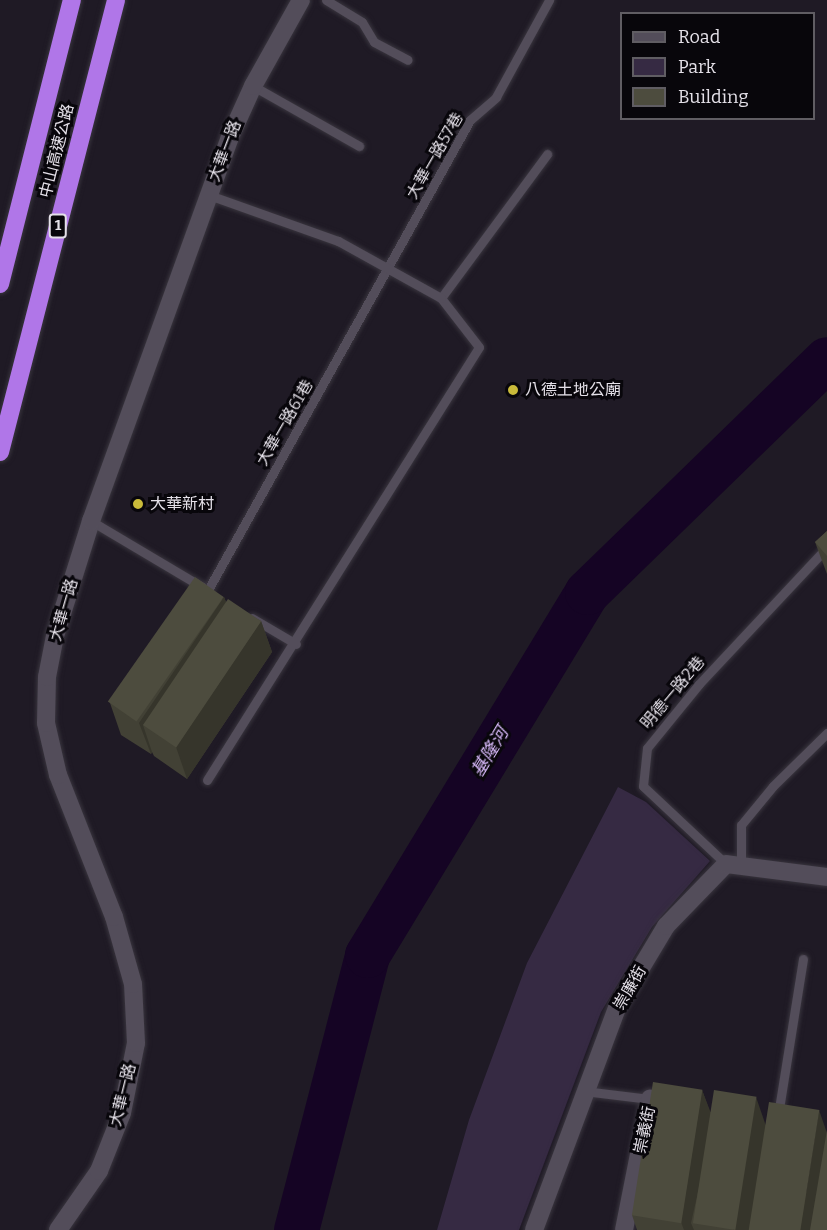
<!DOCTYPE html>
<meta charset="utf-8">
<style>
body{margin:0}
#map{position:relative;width:827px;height:1230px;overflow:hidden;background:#1f1a25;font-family:Bitter,"Noto Sans TC",serif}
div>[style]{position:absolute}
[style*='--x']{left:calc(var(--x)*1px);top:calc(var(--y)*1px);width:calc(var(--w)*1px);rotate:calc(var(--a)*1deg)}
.green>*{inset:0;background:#362a43}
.river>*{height:45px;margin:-22.5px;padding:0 22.5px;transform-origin:22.5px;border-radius:22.5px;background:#150424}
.roads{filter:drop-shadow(0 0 2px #39353e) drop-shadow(0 0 2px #39353e)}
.service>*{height:9px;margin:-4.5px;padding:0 4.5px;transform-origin:4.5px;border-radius:4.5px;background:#534d5a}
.minor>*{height:18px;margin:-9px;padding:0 9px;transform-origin:9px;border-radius:9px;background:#534d5a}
.motorway>*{height:18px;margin:-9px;padding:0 9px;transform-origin:9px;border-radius:9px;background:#b076e8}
.wall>*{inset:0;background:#424135}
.shaded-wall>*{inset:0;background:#36352b}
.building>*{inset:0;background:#4d4c3e;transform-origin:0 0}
.dots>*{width:16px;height:16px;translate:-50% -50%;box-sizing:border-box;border:3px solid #08060b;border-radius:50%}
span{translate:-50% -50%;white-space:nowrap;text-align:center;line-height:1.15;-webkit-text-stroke:6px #08060b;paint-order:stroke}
.shield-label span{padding:2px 4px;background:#08060b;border:2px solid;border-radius:4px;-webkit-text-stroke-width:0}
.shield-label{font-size:15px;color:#e4e0e8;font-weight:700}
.street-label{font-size:16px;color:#e4e0e8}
.poi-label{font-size:16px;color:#e4e0e8}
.left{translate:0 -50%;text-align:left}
.water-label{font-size:18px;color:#d6b8f8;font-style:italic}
.legend{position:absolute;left:620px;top:12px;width:195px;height:108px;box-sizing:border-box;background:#08060b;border:2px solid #605d63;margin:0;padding:8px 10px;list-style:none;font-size:18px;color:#e4e0e8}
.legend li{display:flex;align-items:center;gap:12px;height:30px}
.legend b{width:30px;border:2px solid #605d63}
</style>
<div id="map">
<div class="green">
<div style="clip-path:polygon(618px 787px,646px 802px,710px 861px,652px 927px,601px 1012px,519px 1230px,437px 1230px,469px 1120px,527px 963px)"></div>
</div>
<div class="river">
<div style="--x:296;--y:1230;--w:284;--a:-75.5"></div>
<div style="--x:367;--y:955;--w:424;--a:-58.8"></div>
<div style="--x:587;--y:592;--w:334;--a:-44.2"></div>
</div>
<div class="roads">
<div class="service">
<div style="--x:326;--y:0;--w:42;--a:31.4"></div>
<div style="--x:362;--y:22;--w:23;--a:59"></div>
<div style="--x:374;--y:42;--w:38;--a:28"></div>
<div style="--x:253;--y:86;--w:122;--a:29.5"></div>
<div style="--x:441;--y:298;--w:179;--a:-53.6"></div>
<div style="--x:91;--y:521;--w:129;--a:30.7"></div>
<div style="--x:204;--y:597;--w:546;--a:-60.85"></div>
<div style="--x:470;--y:120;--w:35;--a:-41"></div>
<div style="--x:496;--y:97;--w:111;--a:-61.3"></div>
<div style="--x:252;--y:618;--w:51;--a:30.6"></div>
<div style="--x:207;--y:780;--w:511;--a:-57.86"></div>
<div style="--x:479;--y:347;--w:62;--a:-127.8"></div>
<div style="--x:441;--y:298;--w:118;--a:-151"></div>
<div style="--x:338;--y:241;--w:137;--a:-160.4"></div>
<div style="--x:726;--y:864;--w:114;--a:-136.8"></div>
<div style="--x:643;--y:786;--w:38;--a:-84"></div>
<div style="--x:647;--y:748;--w:82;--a:-50.9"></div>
<div style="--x:699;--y:684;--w:187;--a:-46.9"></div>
<div style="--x:741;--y:867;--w:42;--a:-90"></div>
<div style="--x:741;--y:825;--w:50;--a:-50.6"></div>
<div style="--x:773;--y:786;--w:76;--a:-44.5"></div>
<div style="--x:584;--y:1091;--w:66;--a:6.9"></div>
<div style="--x:778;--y:1115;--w:158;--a:-80.9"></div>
</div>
<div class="minor">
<div style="--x:58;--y:1230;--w:72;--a:-55.2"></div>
<div style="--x:99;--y:1171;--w:62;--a:-68.4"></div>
<div style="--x:122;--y:1113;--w:71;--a:-78.7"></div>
<div style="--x:136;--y:1043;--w:59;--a:-92.9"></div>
<div style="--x:133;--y:984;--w:70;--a:-105.8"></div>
<div style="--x:114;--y:917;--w:153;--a:-111.5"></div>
<div style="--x:58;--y:775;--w:53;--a:-103"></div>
<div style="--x:46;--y:723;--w:46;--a:-88.8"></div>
<div style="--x:47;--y:677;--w:42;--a:-79"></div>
<div style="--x:55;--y:636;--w:121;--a:-72.6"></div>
<div style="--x:91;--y:521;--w:408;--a:-70.1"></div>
<div style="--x:230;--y:137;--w:56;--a:-65.7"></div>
<div style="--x:253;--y:86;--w:98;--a:-60.8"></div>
<div style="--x:534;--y:1230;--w:237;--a:-69.5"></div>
<div style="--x:617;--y:1008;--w:96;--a:-59.1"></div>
<div style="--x:666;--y:926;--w:86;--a:-45.9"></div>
<div style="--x:726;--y:864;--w:102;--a:7.3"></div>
<div style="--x:624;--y:1230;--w:134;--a:-78.8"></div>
<div style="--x:650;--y:1099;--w:24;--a:9"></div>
</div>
<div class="motorway">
<div style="--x:0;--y:284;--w:293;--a:-75.8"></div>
<div style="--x:0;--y:452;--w:467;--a:-75.6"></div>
</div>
</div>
<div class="wall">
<div style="clip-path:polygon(827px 531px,827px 574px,815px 542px)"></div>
<div style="clip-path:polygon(224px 597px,226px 602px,261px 621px,272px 652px,187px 779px,154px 756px,152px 752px,151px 754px,121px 735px,110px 703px)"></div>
<div style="clip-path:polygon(702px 1090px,710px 1112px,766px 1125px,827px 1230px,637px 1230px,632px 1215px)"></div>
</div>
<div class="shaded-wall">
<div style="clip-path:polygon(224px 597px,236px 628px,143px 725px,152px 752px,151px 754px,139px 723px)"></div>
<div style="clip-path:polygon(261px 621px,272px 652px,187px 779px,176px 747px)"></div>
<div style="clip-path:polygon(702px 1090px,714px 1121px,691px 1223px,694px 1230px,684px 1230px,681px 1222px)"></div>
<div style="clip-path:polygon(756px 1097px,767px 1129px,750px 1230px,733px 1230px)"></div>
<div style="clip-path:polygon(819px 1110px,827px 1133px,816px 1230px,800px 1230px)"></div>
</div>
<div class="building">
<div style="clip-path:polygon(827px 531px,827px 556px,815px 542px)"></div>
<div style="left:195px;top:577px;width:35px;height:152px;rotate:35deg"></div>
<div style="left:228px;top:599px;width:40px;height:152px;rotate:34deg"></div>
<div style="left:653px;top:1082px;width:50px;height:135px;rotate:9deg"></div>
<div style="left:714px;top:1090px;width:43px;height:135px;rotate:9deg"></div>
<div style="left:769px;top:1102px;width:51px;height:130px;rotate:9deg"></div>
<div style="clip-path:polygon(827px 1130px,827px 1230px,810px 1230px)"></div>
</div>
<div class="dots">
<div style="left:513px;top:390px;background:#c9ba3a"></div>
<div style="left:138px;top:504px;background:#c9ba3a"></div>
</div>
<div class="shield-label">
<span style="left:58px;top:226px">1</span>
</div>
<div class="street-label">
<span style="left:57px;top:151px;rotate:-76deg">中山高速公路</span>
<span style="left:225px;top:151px;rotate:-69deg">大華一路</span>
<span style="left:435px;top:156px;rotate:-60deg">大華一路57巷</span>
<span style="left:285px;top:423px;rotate:-60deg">大華一路61巷</span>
<span style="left:64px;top:610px;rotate:-74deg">大華一路</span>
<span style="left:673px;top:693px;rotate:-50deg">明德一路2巷</span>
<span style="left:630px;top:988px;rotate:-60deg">崇廉街</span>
<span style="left:123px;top:1095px;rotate:-76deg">大華一路</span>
<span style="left:645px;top:1130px;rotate:-78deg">崇義街</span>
</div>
<div class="poi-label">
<span class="left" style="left:525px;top:390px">八德土地公廟</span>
<span class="left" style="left:150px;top:504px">大華新村</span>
</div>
<div class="water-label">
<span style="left:490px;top:752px;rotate:-59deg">基隆河</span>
</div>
<ul class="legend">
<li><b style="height:8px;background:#534d5a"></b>Road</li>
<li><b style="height:16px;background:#362a43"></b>Park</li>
<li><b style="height:16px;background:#4d4c3e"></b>Building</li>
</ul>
</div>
